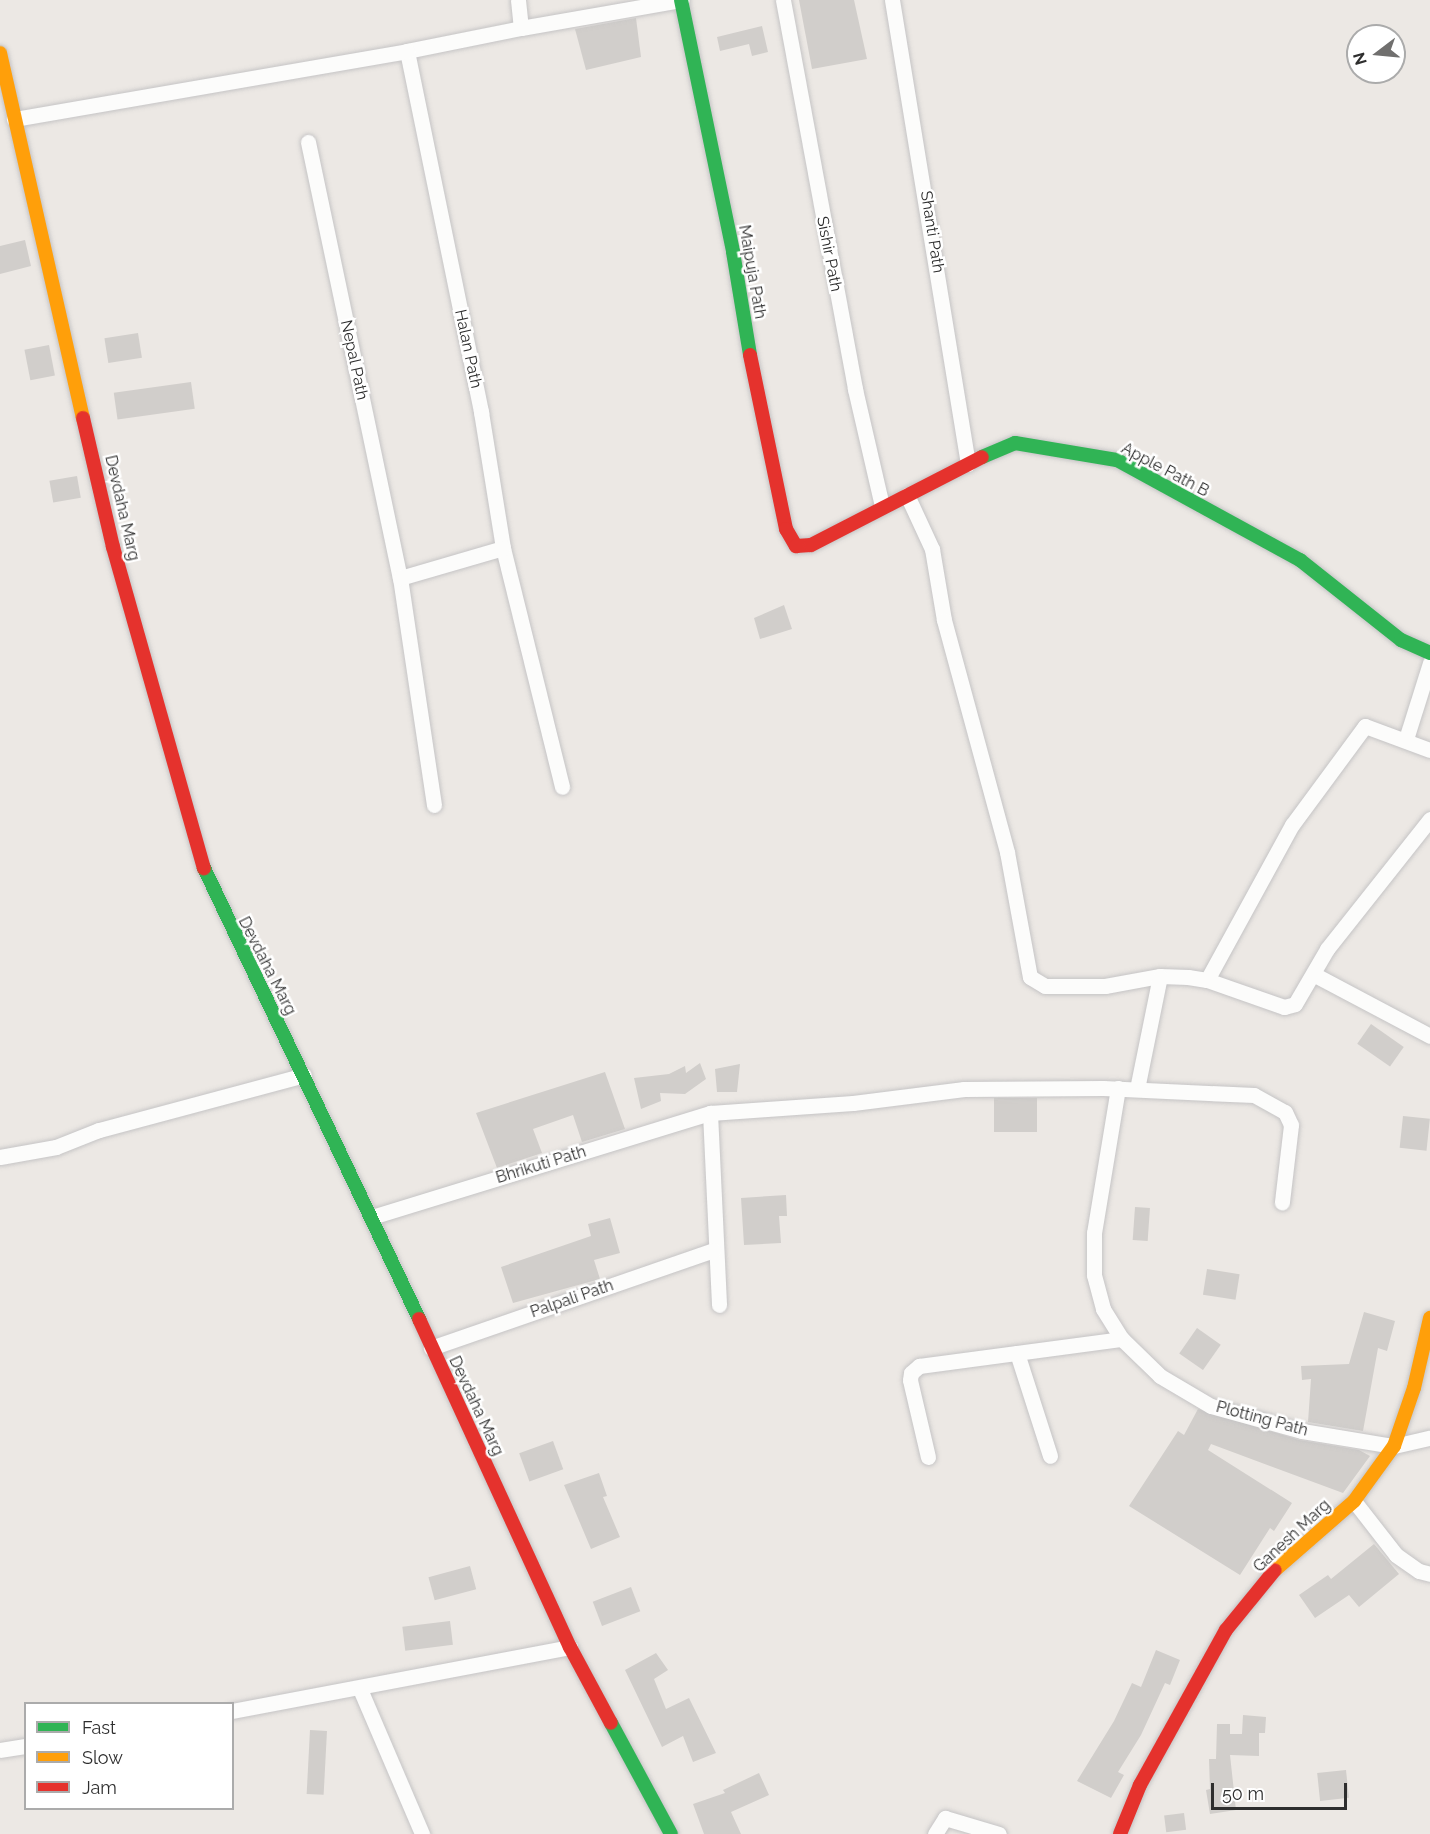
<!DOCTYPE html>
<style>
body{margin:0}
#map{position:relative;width:1430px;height:1834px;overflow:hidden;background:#ece8e4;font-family:Raleway,sans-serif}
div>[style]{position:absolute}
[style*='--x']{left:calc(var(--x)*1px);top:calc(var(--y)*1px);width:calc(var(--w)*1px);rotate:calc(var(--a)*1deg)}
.building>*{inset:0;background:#d1cecb;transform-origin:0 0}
.roads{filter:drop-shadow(0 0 2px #c5c4c5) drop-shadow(0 0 2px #c5c4c5)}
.street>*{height:15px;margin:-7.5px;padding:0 7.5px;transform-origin:7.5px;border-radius:7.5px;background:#fcfcfb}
.fast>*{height:14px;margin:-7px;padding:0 7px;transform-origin:7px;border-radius:7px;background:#30b455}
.slow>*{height:14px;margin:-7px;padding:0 7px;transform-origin:7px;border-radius:7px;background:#ff9f0a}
.jam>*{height:14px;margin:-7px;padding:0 7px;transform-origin:7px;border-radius:7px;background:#e5322d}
span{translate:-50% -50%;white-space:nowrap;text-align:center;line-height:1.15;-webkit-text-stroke:5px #fff;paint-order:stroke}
.street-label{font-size:16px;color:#2e2e2e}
.legend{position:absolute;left:24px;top:1702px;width:210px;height:108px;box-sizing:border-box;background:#fff;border:2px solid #ababab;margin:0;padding:8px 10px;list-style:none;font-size:18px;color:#2e2e2e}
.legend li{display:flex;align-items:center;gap:12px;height:30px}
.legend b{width:30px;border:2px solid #ababab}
.north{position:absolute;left:1346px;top:24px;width:60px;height:60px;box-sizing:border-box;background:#fff;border:2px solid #ababab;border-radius:50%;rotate:254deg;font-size:16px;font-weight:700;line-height:24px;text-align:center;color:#2e2e2e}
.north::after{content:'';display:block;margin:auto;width:21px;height:27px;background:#706f6e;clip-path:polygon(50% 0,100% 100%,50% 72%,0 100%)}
.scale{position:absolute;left:1211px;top:1783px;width:136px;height:27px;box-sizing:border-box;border:3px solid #2e2e2e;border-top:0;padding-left:8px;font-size:18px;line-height:21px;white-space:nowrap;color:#2e2e2e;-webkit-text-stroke:4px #fff;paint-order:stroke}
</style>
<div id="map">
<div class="building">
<div style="clip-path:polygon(799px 0,854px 0,867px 59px,812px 69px)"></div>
<div style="clip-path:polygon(636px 18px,641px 57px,586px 70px,575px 29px)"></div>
<div style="clip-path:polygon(762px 26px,768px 52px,752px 56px,749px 44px,720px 51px,717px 37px)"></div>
<div style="clip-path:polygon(25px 240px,31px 266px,0 274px,0 246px)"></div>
<div style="left:138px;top:333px;width:25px;height:34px;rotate:81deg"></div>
<div style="left:49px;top:345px;width:31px;height:25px;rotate:79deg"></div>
<div style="left:191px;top:382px;width:27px;height:78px;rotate:82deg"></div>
<div style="left:77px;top:476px;width:22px;height:28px;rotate:80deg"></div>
<div style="clip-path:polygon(784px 605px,792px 629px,760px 639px,754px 618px)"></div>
<div style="left:1371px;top:1024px;width:40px;height:24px;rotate:35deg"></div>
<div style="clip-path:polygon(700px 1063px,706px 1079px,685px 1094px,660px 1093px,661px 1101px,641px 1109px,634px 1078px,669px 1074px,685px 1066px,686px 1073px)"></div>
<div style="clip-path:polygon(740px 1064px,737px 1092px,717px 1092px,715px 1069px)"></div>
<div style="clip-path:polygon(605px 1072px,625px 1129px,582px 1142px,573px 1115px,533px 1129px,542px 1153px,497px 1168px,476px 1113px)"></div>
<div style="left:1037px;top:1098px;width:34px;height:43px;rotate:90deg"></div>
<div style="left:1403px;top:1116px;width:27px;height:32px;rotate:6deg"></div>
<div style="clip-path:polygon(786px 1195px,787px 1216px,779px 1216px,781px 1243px,744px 1245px,741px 1198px)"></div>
<div style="left:1135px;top:1207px;width:15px;height:33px;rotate:4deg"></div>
<div style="clip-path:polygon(610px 1218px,620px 1253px,594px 1260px,600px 1279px,513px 1303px,501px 1267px,591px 1236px,588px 1224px)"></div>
<div style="left:1207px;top:1269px;width:33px;height:26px;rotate:9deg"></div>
<div style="clip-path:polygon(1364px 1312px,1395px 1321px,1387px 1351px,1378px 1348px,1363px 1431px,1308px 1422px,1311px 1379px,1302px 1380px,1301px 1366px,1349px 1364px)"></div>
<div style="left:1197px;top:1328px;width:29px;height:31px;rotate:35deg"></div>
<div style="clip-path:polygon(1198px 1409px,1299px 1440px,1359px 1450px,1370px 1456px,1343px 1493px,1211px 1444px,1208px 1450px,1292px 1503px,1274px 1531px,1270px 1528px,1240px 1575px,1129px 1506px,1178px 1431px,1184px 1435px)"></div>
<div style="left:553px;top:1441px;width:30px;height:36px;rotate:70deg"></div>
<div style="clip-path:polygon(599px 1473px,607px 1496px,603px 1497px,620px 1537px,591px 1549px,564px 1485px)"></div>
<div style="clip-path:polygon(1374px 1544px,1399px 1574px,1359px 1607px,1349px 1595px,1315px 1618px,1299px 1595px,1328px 1575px,1331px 1579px)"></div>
<div style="left:470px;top:1566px;width:24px;height:43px;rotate:75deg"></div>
<div style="left:631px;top:1587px;width:26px;height:41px;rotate:69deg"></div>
<div style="left:450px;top:1621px;width:24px;height:48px;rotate:83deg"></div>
<div style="clip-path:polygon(1156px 1650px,1180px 1660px,1170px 1685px,1165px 1683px,1141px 1735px,1118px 1772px,1124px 1775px,1111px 1798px,1077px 1781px,1114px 1721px,1132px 1683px,1141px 1687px)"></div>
<div style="clip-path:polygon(656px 1653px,668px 1670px,654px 1679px,666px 1709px,689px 1698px,716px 1753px,693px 1762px,683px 1736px,662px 1747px,625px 1670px)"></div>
<div style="clip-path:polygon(1243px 1715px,1266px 1717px,1265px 1733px,1259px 1733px,1259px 1756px,1230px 1755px,1236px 1810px,1210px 1814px,1206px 1790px,1210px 1789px,1209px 1759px,1216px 1759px,1217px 1724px,1230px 1724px,1230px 1734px,1242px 1734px)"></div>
<div style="left:310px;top:1730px;width:17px;height:64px;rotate:3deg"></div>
<div style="left:1346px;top:1770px;width:28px;height:29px;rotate:84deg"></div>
<div style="clip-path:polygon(759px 1773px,769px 1795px,731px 1812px,741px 1834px,704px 1834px,693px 1804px,725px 1793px,723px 1790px)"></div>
<div style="left:1184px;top:1813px;width:17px;height:20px;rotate:83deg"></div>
</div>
<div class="roads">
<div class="street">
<div style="--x:518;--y:0;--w:28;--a:84"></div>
<div style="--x:521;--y:28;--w:116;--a:168.6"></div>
<div style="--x:407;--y:51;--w:369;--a:78.4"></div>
<div style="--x:481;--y:412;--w:138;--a:80.8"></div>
<div style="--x:503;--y:548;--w:246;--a:76.1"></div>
<div style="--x:783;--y:0;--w:396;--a:79.5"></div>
<div style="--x:855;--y:389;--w:120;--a:77"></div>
<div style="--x:892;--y:0;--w:470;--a:80.7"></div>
<div style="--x:521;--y:28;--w:163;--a:-9.9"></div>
<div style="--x:14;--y:119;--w:399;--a:-9.8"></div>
<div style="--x:308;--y:142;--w:446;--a:78.1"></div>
<div style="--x:907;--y:495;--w:60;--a:65.2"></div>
<div style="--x:932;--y:549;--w:72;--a:80.4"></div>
<div style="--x:944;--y:620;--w:240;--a:74.8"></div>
<div style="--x:1007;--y:852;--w:127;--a:79.6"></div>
<div style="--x:1030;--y:977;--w:17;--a:31"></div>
<div style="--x:1045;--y:986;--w:60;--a:0"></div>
<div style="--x:1105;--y:986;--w:56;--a:-10.3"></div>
<div style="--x:1160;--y:976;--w:28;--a:2"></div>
<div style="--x:1188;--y:977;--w:19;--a:9"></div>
<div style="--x:1207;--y:980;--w:82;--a:19.3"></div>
<div style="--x:1284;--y:1007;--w:11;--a:-15"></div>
<div style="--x:1295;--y:1004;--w:64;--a:-59.8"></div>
<div style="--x:1327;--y:949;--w:166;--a:-51.6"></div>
<div style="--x:1406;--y:739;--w:80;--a:-72.5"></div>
<div style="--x:434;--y:805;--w:230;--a:-98.5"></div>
<div style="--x:400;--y:578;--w:107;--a:-16.2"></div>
<div style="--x:1315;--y:975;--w:130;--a:27.9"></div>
<div style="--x:1207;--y:980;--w:177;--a:-61.3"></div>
<div style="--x:1292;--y:825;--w:123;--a:-53.6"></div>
<div style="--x:1365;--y:726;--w:69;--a:20.3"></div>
<div style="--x:1118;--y:1088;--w:147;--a:99.4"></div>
<div style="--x:1094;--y:1233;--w:42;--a:90"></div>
<div style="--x:1094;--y:1275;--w:35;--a:75"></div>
<div style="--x:1103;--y:1309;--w:36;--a:58"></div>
<div style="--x:1122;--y:1339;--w:53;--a:44.2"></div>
<div style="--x:1160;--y:1376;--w:59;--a:30.5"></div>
<div style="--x:1211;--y:1406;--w:94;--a:15.4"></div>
<div style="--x:1302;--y:1431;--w:93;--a:9.3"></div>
<div style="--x:1394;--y:1446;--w:37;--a:-13"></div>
<div style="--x:1137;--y:1089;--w:115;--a:-78.5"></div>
<div style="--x:710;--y:1113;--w:192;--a:87.3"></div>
<div style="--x:0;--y:1157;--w:57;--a:-10.1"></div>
<div style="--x:56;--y:1147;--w:46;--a:-21.6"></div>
<div style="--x:99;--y:1130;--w:212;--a:-15"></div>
<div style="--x:372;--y:1217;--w:354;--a:-17.1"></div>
<div style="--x:710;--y:1113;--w:143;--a:-4"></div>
<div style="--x:853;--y:1103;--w:112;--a:-7.2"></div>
<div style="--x:964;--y:1089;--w:139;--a:-0.4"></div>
<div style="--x:1103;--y:1088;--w:151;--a:2.7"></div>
<div style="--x:1254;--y:1095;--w:35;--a:29"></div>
<div style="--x:1285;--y:1112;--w:14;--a:65"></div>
<div style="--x:1291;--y:1125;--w:78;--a:96.7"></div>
<div style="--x:431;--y:1348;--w:299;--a:-19.1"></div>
<div style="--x:1017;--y:1353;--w:108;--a:72.2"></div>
<div style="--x:928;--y:1457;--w:79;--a:-103.2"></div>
<div style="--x:910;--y:1380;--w:7;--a:-82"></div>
<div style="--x:911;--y:1373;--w:11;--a:-41"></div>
<div style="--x:919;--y:1366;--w:205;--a:-7.6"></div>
<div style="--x:1354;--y:1501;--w:68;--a:52.1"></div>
<div style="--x:1396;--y:1555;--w:28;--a:35"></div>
<div style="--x:1419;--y:1571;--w:11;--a:15"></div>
<div style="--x:360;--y:1689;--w:158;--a:66.8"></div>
<div style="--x:232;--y:1711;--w:344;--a:-10.7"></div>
<div style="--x:0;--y:1750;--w:26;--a:-9"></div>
<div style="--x:935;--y:1834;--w:19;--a:-58"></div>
<div style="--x:945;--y:1818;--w:56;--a:16.5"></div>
</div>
<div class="fast">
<div style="--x:681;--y:0;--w:257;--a:78.3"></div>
<div style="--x:733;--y:252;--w:104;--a:80.6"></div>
<div style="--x:982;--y:457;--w:36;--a:-23"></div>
<div style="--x:1015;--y:443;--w:103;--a:9.5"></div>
<div style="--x:1117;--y:460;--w:209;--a:28.7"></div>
<div style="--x:1300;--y:560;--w:129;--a:38.4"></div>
<div style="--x:1401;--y:640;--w:32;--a:24"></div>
<div style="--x:204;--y:868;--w:500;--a:64.5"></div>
<div style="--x:611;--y:1723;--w:126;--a:61.6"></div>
</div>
<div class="slow">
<div style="--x:0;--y:53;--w:374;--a:77.2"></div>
<div style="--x:1275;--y:1570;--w:105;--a:-41.1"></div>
<div style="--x:1354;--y:1501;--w:68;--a:-54"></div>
<div style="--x:1394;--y:1446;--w:61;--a:-71"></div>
<div style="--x:1414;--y:1388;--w:72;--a:-77.1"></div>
</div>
<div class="jam">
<div style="--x:750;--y:355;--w:178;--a:78.3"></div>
<div style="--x:786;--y:529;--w:20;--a:60"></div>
<div style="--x:796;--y:546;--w:15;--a:-4"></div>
<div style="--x:811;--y:545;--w:192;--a:-27.2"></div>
<div style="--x:83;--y:418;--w:132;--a:76.9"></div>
<div style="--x:113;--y:547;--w:334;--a:74.2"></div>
<div style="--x:419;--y:1319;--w:361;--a:65.3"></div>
<div style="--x:570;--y:1647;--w:86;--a:61.7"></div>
<div style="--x:1120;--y:1834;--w:53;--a:-67.8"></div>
<div style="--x:1140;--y:1785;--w:177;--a:-61"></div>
<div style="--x:1226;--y:1630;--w:77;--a:-50.8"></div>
</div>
</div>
<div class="street-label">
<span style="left:932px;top:232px;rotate:81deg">Shanti Path</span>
<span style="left:829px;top:254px;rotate:79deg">Sishir Path</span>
<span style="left:752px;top:272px;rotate:80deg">Maipuja Path</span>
<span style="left:468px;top:349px;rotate:78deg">Halan Path</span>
<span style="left:354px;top:360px;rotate:78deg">Nepal Path</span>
<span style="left:1165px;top:470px;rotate:28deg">Apple Path B</span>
<span style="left:122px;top:508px;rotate:77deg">Devdaha Marg</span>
<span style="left:267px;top:966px;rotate:63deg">Devdaha Marg</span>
<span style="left:541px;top:1165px;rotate:-17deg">Bhrikuti Path</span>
<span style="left:572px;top:1299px;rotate:-19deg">Palpali Path</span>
<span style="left:476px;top:1406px;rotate:65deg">Devdaha Marg</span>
<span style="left:1262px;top:1419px;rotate:15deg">Plotting Path</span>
<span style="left:1292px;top:1536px;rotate:-43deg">Ganesh Marg</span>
</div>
<ul class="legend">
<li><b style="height:8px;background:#30b455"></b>Fast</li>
<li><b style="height:8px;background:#ff9f0a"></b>Slow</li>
<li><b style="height:8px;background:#e5322d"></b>Jam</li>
</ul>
<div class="north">N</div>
<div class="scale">50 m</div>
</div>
